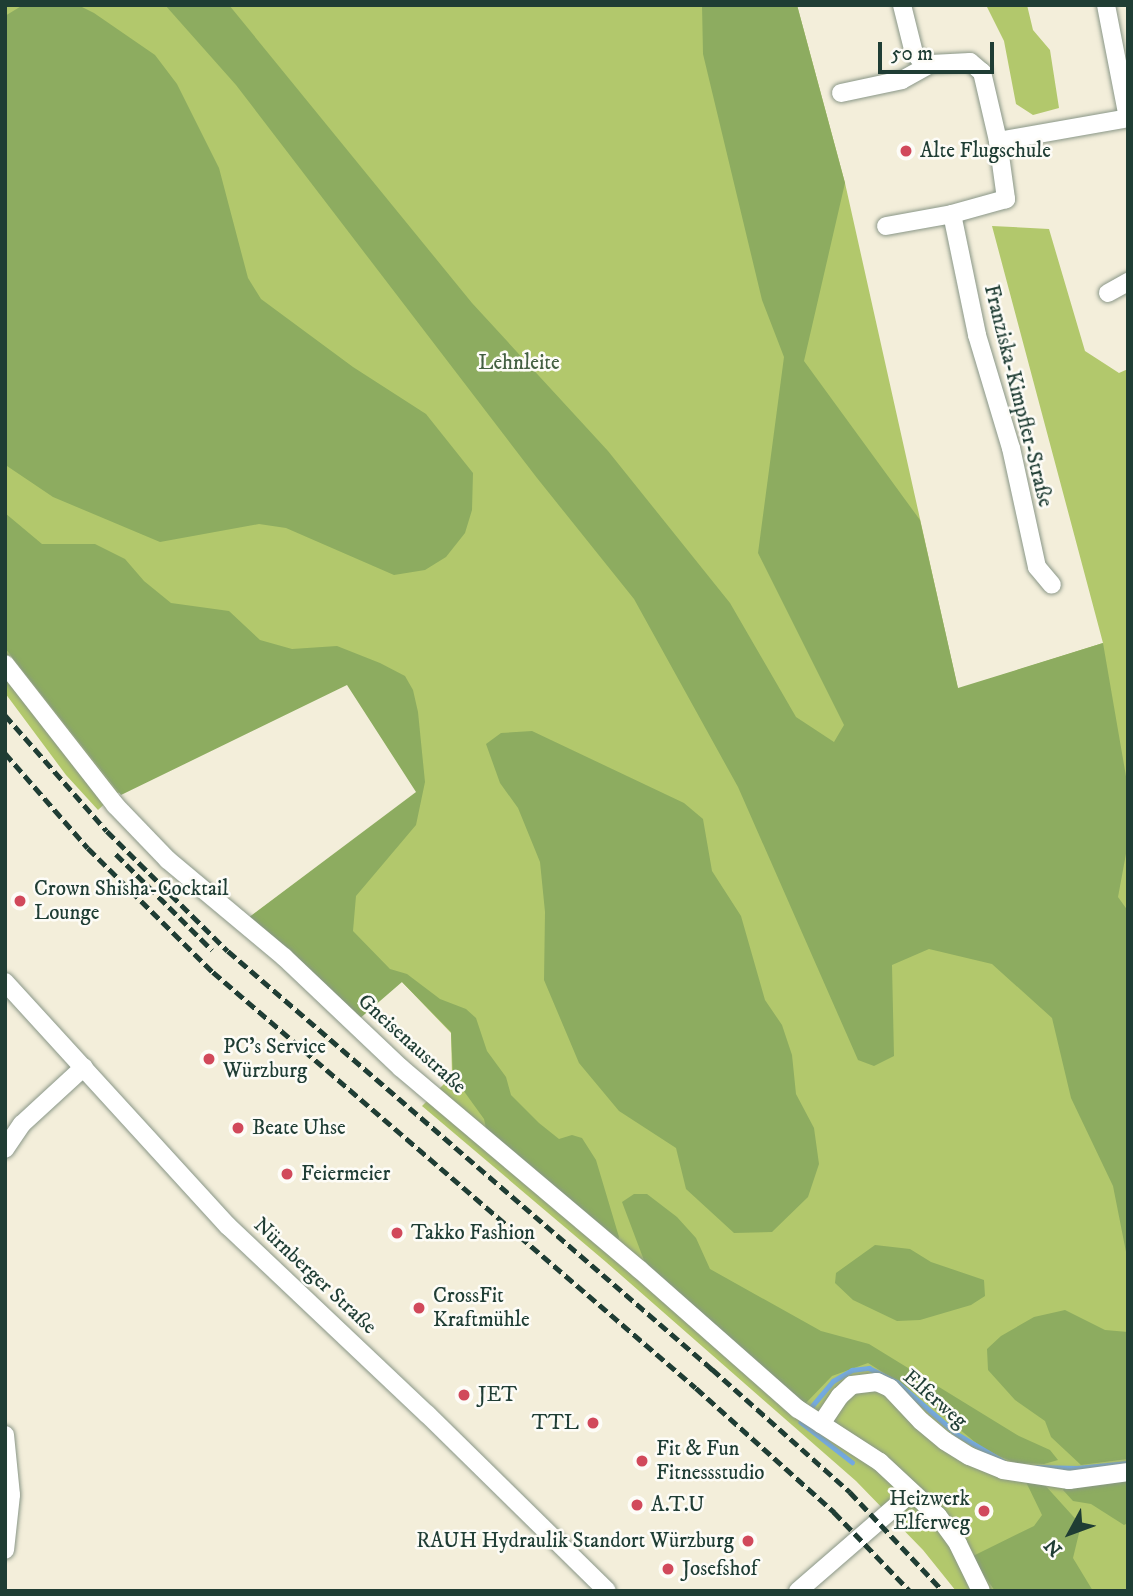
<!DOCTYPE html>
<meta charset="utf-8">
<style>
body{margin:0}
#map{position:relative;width:1133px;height:1596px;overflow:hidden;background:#f3eeda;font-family:"IM FELL DW Pica",serif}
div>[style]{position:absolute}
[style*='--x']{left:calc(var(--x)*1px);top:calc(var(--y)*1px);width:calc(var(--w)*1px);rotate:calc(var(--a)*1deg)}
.green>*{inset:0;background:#b2c86c}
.forest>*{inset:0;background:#8dac60}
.stream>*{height:4.5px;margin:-2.25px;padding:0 2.25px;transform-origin:2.25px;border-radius:2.25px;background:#73aae1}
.roads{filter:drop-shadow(0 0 2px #899687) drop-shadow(0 0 2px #899687)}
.minor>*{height:18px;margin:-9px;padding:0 9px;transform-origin:9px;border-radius:9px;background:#fff}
.rail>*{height:4.5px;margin-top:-2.25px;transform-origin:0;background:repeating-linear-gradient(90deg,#1f3d34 0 10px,transparent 0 15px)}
.dots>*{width:19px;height:19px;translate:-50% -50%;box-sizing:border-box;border:4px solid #fdfcf7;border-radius:50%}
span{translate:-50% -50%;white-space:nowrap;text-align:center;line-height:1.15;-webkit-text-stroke:5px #fdfcf7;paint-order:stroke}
.poi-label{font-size:21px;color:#1f3d34}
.left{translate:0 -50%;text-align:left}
.right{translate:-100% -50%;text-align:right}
.park-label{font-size:21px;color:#446042}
.street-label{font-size:21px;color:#1f3d34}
.frame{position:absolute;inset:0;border:7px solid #1f3d34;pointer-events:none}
.north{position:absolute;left:1035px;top:1498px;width:70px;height:70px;-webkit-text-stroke:5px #fdfcf7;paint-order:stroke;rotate:229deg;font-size:19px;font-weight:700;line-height:28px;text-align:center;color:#1f3d34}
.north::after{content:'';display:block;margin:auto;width:24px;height:32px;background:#1f3d34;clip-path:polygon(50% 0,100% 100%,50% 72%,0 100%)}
.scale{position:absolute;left:878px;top:42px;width:116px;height:32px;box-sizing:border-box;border:4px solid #1f3d34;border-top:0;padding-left:9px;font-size:21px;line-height:24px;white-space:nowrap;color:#1f3d34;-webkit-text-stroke:5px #fdfcf7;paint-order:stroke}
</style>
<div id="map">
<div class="green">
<div style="clip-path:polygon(5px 5px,797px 5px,845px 183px,958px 689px,1103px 643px,992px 226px,1049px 229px,1085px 351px,1119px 373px,1128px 369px,1128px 1591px,956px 1591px,923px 1550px,856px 1481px,606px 1262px,422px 1106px,452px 1076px,451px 1033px,402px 982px,250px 917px,418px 792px,349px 678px,114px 795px,98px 810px,66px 775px,5px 693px)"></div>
<div style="clip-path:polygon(986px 5px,1027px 5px,1033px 30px,1050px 50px,1059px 108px,1033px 115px,1016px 104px,1004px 41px)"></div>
</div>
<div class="forest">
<div style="clip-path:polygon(23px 5px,78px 5px,94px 13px,155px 55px,177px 84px,219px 168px,248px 278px,261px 299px,353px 367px,426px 414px,473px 473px,472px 510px,465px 533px,446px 557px,425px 570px,394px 575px,286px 528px,259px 524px,160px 542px,53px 497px,7px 466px,5px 16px)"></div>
<div style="clip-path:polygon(165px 5px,229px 5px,472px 303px,608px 451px,730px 603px,796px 717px,834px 742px,844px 725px,758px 553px,784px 357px,762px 300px,703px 54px,702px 5px,797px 5px,845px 183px,804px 361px,920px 520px,958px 688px,1103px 643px,1128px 788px,1128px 843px,1118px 897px,1128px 911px,1128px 1262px,1113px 1186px,1071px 1098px,1052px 1018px,992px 964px,929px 949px,892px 965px,894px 1056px,874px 1066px,858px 1060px,738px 787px,634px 599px,537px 478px,236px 85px)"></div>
<div style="clip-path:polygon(5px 513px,42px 544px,95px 544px,125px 559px,144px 581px,171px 603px,229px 611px,260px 640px,292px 649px,337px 646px,380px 663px,405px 676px,413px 690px,418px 712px,425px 782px,416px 825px,356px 896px,353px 931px,390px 969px,407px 974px,440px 999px,466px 1009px,476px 1018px,487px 1051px,506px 1077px,511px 1095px,539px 1123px,559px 1139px,572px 1135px,582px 1138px,596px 1160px,619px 1237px,617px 1243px,487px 1133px,484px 1119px,453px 1076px,451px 1032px,402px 982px,358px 1020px,248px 918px,416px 792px,347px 685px,121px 795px,5px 648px)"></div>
<div style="clip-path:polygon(532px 731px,684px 803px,703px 819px,712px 871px,741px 916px,765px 1000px,782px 1025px,792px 1055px,796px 1094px,814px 1128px,819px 1164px,808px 1197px,772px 1232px,734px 1233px,686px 1189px,676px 1148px,619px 1111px,579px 1063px,544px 980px,545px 912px,540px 862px,518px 808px,500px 783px,486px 744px,501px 733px)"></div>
<div style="clip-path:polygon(634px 1194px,647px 1194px,677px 1217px,696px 1238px,710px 1269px,821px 1331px,869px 1344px,1019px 1436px,1050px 1450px,1058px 1460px,1044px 1464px,1016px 1463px,1001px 1457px,981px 1447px,913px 1391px,868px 1363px,832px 1376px,805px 1404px,648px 1271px,622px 1202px)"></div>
<div style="clip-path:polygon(875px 1245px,910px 1249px,931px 1262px,984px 1280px,985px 1296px,971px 1305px,920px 1320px,897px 1321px,853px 1300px,835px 1283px,836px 1273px)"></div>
<div style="clip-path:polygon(1065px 1310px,1105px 1330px,1128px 1332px,1128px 1459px,1081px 1465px,1051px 1437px,1045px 1421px,1015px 1400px,988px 1370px,987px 1349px,1001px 1336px,1034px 1317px)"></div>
<div style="clip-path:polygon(1128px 1481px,1128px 1523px,1124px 1525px,1091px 1504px,1073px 1501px,1063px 1490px,1066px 1485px)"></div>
<div style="clip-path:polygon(1026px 1482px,1043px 1483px,1081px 1525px,1073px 1558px,1093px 1591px,995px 1591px,971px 1557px,1034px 1526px,1042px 1515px)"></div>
</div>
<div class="stream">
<div style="--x:807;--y:1412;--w:40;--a:-50"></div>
<div style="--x:833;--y:1381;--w:22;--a:-30"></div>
<div style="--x:852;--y:1370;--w:17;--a:-7"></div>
<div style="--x:869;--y:1368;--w:31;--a:27"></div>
<div style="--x:897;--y:1382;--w:79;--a:40.9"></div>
<div style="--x:957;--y:1434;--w:53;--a:30.4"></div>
<div style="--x:802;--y:1419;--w:3;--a:108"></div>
<div style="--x:801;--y:1422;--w:65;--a:38.1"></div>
<div style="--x:1036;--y:1467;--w:41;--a:1.4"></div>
<div style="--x:1077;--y:1468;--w:51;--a:-5.6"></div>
</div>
<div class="roads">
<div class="minor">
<div style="--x:902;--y:5;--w:49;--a:76"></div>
<div style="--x:914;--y:53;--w:7;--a:45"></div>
<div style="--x:919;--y:58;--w:13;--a:27"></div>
<div style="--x:931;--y:64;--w:39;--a:-3"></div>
<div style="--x:970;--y:62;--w:16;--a:40"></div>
<div style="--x:982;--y:72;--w:71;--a:76.9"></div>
<div style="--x:998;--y:141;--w:59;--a:82.1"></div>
<div style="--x:1006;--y:199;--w:56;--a:164.5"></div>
<div style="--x:952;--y:214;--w:124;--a:78.3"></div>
<div style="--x:977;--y:335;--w:118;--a:73.3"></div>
<div style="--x:1011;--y:448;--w:122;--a:77.7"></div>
<div style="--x:1037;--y:567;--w:23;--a:50"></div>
<div style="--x:1106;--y:5;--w:115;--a:79"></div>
<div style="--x:841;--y:93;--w:62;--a:-12"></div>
<div style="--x:902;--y:80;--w:33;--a:-29"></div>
<div style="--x:998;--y:141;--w:132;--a:-10"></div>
<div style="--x:886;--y:226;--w:67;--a:-10.3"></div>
<div style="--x:1108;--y:293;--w:23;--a:-29"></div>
<div style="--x:5;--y:664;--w:179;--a:52"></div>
<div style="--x:115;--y:805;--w:76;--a:46.1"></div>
<div style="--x:168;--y:860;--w:151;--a:39.9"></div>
<div style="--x:284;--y:957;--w:161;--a:43.5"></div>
<div style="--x:401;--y:1068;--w:312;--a:40.2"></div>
<div style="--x:639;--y:1269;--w:212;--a:41.4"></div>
<div style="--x:798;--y:1409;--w:98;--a:32.9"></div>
<div style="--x:880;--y:1462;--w:79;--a:43"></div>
<div style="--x:938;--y:1516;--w:34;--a:54"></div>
<div style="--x:958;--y:1544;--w:52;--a:63.9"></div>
<div style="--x:5;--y:982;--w:331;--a:47.6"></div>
<div style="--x:228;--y:1226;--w:274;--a:43.4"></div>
<div style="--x:427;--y:1414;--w:252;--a:44.5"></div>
<div style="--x:5;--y:1149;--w:30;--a:-56"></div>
<div style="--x:22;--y:1124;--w:84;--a:-42.6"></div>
<div style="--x:821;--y:1424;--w:34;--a:-56"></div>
<div style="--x:840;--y:1396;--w:16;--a:-43"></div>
<div style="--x:852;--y:1385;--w:25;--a:-7"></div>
<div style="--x:877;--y:1382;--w:14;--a:25"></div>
<div style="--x:890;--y:1388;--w:45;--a:46.8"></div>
<div style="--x:921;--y:1421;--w:31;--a:40"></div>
<div style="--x:945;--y:1441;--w:28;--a:32"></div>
<div style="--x:969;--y:1456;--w:37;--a:22"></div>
<div style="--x:1003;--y:1470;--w:67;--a:8.6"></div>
<div style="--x:1069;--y:1480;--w:60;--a:-7.7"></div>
<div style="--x:5;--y:1435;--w:60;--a:84.3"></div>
<div style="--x:11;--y:1495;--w:55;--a:96.2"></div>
<div style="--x:798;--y:1591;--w:150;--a:-40.9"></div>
</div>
</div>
<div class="rail">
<div style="--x:5;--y:715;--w:154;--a:48.7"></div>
<div style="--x:107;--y:831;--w:170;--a:44.8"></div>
<div style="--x:228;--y:951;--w:640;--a:40.82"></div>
<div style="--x:712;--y:1369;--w:185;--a:41.7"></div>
<div style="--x:850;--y:1492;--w:136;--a:46.8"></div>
<div style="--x:5;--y:753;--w:126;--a:48.9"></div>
<div style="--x:88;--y:848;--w:176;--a:44.8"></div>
<div style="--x:213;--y:972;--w:637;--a:40.74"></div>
<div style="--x:696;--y:1388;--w:186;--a:41.9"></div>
<div style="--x:834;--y:1512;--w:110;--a:46.1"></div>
<div style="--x:116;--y:854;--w:136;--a:45"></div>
</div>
<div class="dots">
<div style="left:906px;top:151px;background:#d1495b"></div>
<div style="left:20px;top:901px;background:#d1495b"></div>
<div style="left:209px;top:1059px;background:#d1495b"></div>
<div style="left:238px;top:1128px;background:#d1495b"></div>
<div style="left:287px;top:1174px;background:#d1495b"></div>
<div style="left:397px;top:1233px;background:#d1495b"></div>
<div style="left:419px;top:1308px;background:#d1495b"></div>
<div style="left:464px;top:1395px;background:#d1495b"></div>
<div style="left:593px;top:1423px;background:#d1495b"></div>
<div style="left:642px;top:1461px;background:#d1495b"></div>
<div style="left:637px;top:1505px;background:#d1495b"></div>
<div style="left:984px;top:1511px;background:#d1495b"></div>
<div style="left:748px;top:1541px;background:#d1495b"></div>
<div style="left:668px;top:1569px;background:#d1495b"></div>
</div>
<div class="poi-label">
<span class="left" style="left:920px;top:151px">Alte Flugschule</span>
<span class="left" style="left:34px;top:901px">Crown Shisha-Cocktail<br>Lounge</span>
<span class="left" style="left:223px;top:1059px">PC's Service<br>Würzburg</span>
<span class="left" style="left:252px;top:1128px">Beate Uhse</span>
<span class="left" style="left:301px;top:1174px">Feiermeier</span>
<span class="left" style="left:411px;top:1233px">Takko Fashion</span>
<span class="left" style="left:433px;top:1308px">CrossFit<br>Kraftmühle</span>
<span class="left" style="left:478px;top:1395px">JET</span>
<span class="right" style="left:579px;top:1423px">TTL</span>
<span class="left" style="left:656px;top:1461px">Fit &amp; Fun<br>Fitnessstudio</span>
<span class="right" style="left:970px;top:1511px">Heizwerk<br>Elferweg</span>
<span class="left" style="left:651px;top:1505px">A.T.U</span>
<span class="right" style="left:734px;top:1541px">RAUH Hydraulik Standort Würzburg</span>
<span class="left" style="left:682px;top:1569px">Josefshof</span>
</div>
<div class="park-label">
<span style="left:519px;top:363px">Lehnleite</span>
</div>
<div class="street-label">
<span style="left:1018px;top:396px;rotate:76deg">Franziska-Kimpfler-Straße</span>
<span style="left:412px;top:1044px;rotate:42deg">Gneisenaustraße</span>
<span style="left:315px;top:1276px;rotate:43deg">Nürnberger Straße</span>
<span style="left:935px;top:1399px;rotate:41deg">Elferweg</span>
</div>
<div class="frame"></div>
<div class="north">N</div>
<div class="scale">50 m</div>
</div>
